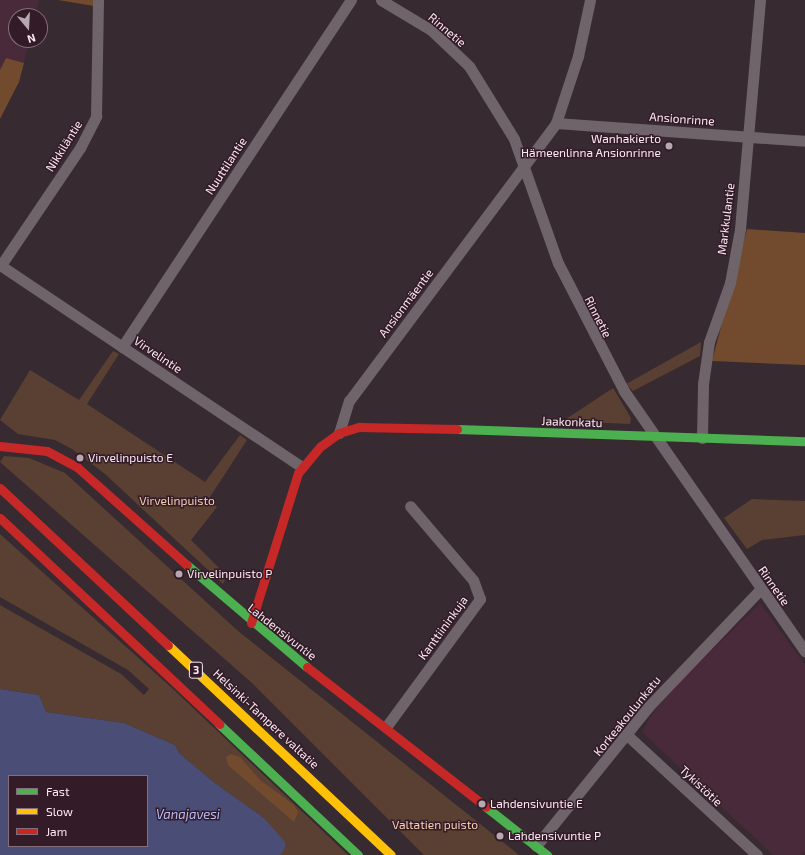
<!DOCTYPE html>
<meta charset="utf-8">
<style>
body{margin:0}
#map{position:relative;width:805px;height:855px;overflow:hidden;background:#382a31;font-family:"Exo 2",sans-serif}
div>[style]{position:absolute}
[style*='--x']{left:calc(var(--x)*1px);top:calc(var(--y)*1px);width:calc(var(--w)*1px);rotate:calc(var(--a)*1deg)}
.built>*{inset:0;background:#482a3a}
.green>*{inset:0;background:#594032}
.forest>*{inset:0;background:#724b2f}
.water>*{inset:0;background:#4a4d76}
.street>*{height:11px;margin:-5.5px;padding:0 5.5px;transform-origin:5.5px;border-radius:5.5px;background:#6f6469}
.fast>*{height:9px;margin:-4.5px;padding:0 4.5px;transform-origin:4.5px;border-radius:4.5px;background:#4caf50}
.slow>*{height:9px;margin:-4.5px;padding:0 4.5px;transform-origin:4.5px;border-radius:4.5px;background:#ffc107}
.jam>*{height:9px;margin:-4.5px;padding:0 4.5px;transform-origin:4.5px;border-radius:4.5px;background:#c62828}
.dots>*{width:11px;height:11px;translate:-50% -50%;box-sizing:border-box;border:2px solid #331b28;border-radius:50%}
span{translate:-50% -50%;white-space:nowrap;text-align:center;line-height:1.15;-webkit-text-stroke:3px #331b28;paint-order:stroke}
.shield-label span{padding:1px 3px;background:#331b28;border:1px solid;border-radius:3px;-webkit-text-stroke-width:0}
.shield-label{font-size:11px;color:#fceaf3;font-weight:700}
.street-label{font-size:12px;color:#fceaf3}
.poi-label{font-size:12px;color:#fceaf3}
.right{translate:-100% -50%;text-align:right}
.left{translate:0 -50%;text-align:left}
.park-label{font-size:12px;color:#fad0b1}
.water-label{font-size:13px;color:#b7bffa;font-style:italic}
.legend{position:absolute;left:8px;top:775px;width:140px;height:72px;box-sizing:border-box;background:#331b28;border:1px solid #836e79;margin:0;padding:5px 7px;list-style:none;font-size:12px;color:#fceaf3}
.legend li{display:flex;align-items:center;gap:8px;height:20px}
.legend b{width:20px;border:1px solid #836e79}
.north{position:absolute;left:8px;top:8px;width:40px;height:40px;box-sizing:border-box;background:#331b28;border:1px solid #836e79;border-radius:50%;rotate:162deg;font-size:11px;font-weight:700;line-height:16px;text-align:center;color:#fceaf3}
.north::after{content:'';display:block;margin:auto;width:14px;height:18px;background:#b7a7af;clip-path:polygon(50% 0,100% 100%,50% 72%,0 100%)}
</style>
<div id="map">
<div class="built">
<div style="clip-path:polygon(0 0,39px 0,35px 16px,16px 16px,16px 40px,29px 40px,24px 63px,6px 58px,0 70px)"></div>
<div style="clip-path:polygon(760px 603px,805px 665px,805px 851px,801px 855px,773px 855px,642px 732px,659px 702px)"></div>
</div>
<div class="green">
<div style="clip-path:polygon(701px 342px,700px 356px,633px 391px,626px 384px)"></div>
<div style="clip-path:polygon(113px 351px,119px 354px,87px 404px,205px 482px,240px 435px,247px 440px,208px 500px,217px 507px,191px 540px,227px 576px,223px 584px,105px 474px,72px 449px,55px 440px,18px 434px,0 420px,30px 370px,79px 400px)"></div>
<div style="clip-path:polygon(613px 388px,631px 418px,630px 424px,563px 421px)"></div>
<div style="clip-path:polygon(4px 456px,29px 458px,65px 473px,238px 631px,519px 855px,424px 855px,252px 683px,0 462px)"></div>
<div style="clip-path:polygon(752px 499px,805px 501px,805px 535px,762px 540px,747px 549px,724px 518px)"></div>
<div style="clip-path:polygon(0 534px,173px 689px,348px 855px,280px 855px,264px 818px,215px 783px,179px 753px,175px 745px,124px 723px,46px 712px,39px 695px,0 689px,0 605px,121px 674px,144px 695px,149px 689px,128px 670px,0 597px)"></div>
</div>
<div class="forest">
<div style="clip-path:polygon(58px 0,94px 0,94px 6px)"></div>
<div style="clip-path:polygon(6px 58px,24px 63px,19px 82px,0 119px,0 70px)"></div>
<div style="clip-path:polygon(747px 229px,805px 233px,805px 365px,712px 361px)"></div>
<div style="clip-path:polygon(231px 754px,240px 757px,260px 780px,294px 805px,298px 812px,294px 822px,228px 765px,226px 757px)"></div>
</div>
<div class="water">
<div style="clip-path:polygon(evenodd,0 689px,39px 695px,46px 712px,124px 723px,175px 745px,179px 753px,215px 783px,264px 818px,285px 842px,285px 848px,280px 855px,0 855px,0 689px,9px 776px,147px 776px,147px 846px,9px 846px,9px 776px)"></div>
</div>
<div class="street">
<div style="--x:381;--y:0;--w:58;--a:31"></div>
<div style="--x:431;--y:30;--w:52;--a:43.5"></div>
<div style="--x:469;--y:66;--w:86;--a:58.3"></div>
<div style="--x:514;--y:139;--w:132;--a:70.5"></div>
<div style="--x:558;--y:263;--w:144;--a:62.7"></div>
<div style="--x:624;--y:391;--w:317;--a:55.2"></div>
<div style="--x:556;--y:123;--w:250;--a:4.1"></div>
<div style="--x:0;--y:265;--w:363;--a:33.8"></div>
<div style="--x:1;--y:265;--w:141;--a:-56"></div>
<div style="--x:80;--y:148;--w:36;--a:-63"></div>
<div style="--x:96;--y:116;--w:116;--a:-89"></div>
<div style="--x:122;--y:347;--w:416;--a:-56.6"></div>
<div style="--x:339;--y:433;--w:34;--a:-73"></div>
<div style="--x:349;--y:401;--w:347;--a:-53.3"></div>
<div style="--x:556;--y:123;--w:71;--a:-71.8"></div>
<div style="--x:578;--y:56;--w:57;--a:-77.9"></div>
<div style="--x:702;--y:438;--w:54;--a:-88.9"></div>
<div style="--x:703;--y:384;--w:42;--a:-81.9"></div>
<div style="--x:709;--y:342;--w:63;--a:-70.4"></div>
<div style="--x:730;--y:283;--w:55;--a:-79.5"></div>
<div style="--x:740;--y:229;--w:230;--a:-85"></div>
<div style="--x:386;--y:727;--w:159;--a:-53.7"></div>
<div style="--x:480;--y:599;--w:20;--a:-110"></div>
<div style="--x:473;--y:580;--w:97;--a:-130.4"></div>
<div style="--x:627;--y:735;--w:177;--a:42.7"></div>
<div style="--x:536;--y:846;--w:179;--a:-51.1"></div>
<div style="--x:648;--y:707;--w:162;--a:-46.3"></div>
</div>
<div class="fast">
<div style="--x:457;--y:429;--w:348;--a:2"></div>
<div style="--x:187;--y:565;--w:157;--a:40.4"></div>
<div style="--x:219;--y:724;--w:191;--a:43.3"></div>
<div style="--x:486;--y:807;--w:78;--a:38.2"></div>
</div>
<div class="slow">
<div style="--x:168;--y:645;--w:306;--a:43.3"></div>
</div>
<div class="jam">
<div style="--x:0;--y:446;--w:47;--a:6.1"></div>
<div style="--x:47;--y:451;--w:34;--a:28"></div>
<div style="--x:77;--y:467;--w:147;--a:41.7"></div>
<div style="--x:0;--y:488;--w:230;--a:43.1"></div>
<div style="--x:0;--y:518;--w:301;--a:43.2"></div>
<div style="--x:251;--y:623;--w:157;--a:-72.6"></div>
<div style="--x:298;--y:473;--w:35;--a:-50"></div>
<div style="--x:321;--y:446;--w:22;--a:-36"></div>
<div style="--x:339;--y:433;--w:21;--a:-17"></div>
<div style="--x:359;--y:427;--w:98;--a:1.2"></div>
<div style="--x:307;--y:667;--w:227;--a:38"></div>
</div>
<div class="dots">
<div style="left:669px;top:146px;background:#b7a7af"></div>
<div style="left:80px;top:458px;background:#b7a7af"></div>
<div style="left:179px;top:574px;background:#b7a7af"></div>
<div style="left:482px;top:804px;background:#b7a7af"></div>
<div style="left:500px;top:836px;background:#b7a7af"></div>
</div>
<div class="shield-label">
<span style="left:196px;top:670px">3</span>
</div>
<div class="street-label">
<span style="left:447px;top:30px;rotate:40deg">Rinnetie</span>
<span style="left:682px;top:119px;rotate:4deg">Ansionrinne</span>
<span style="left:64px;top:146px;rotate:-58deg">Nikkiläntie</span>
<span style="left:226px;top:166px;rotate:-57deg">Nuuttilantie</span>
<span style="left:726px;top:219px;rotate:-83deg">Markkulantie</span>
<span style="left:406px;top:303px;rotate:-53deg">Ansionmäentie</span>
<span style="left:598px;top:317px;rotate:63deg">Rinnetie</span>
<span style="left:158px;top:355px;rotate:34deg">Virvelintie</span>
<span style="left:572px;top:422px;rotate:2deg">Jaakonkatu</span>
<span style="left:774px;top:586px;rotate:55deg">Rinnetie</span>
<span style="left:443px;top:628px;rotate:-54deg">Kanttiininkuja</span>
<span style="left:282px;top:632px;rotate:38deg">Lahdensivuntie</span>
<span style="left:627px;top:716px;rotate:-51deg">Korkeakoulunkatu</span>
<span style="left:266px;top:719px;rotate:43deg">Helsinki-Tampere valtatie</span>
<span style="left:701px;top:786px;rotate:43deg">Tykistötie</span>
</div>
<div class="poi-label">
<span class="right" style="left:661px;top:146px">Wanhakierto<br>Hämeenlinna Ansionrinne</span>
<span class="left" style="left:88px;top:458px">Virvelinpuisto E</span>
<span class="left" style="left:187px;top:574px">Virvelinpuisto P</span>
<span class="left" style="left:490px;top:804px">Lahdensivuntie E</span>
<span class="left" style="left:508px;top:836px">Lahdensivuntie P</span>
</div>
<div class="park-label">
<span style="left:177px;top:501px">Virvelinpuisto</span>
<span style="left:435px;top:825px">Valtatien puisto</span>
</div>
<div class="water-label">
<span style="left:188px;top:814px">Vanajavesi</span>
</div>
<ul class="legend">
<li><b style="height:5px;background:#4caf50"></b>Fast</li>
<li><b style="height:5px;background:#ffc107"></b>Slow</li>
<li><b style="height:5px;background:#c62828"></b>Jam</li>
</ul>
<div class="north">N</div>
</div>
